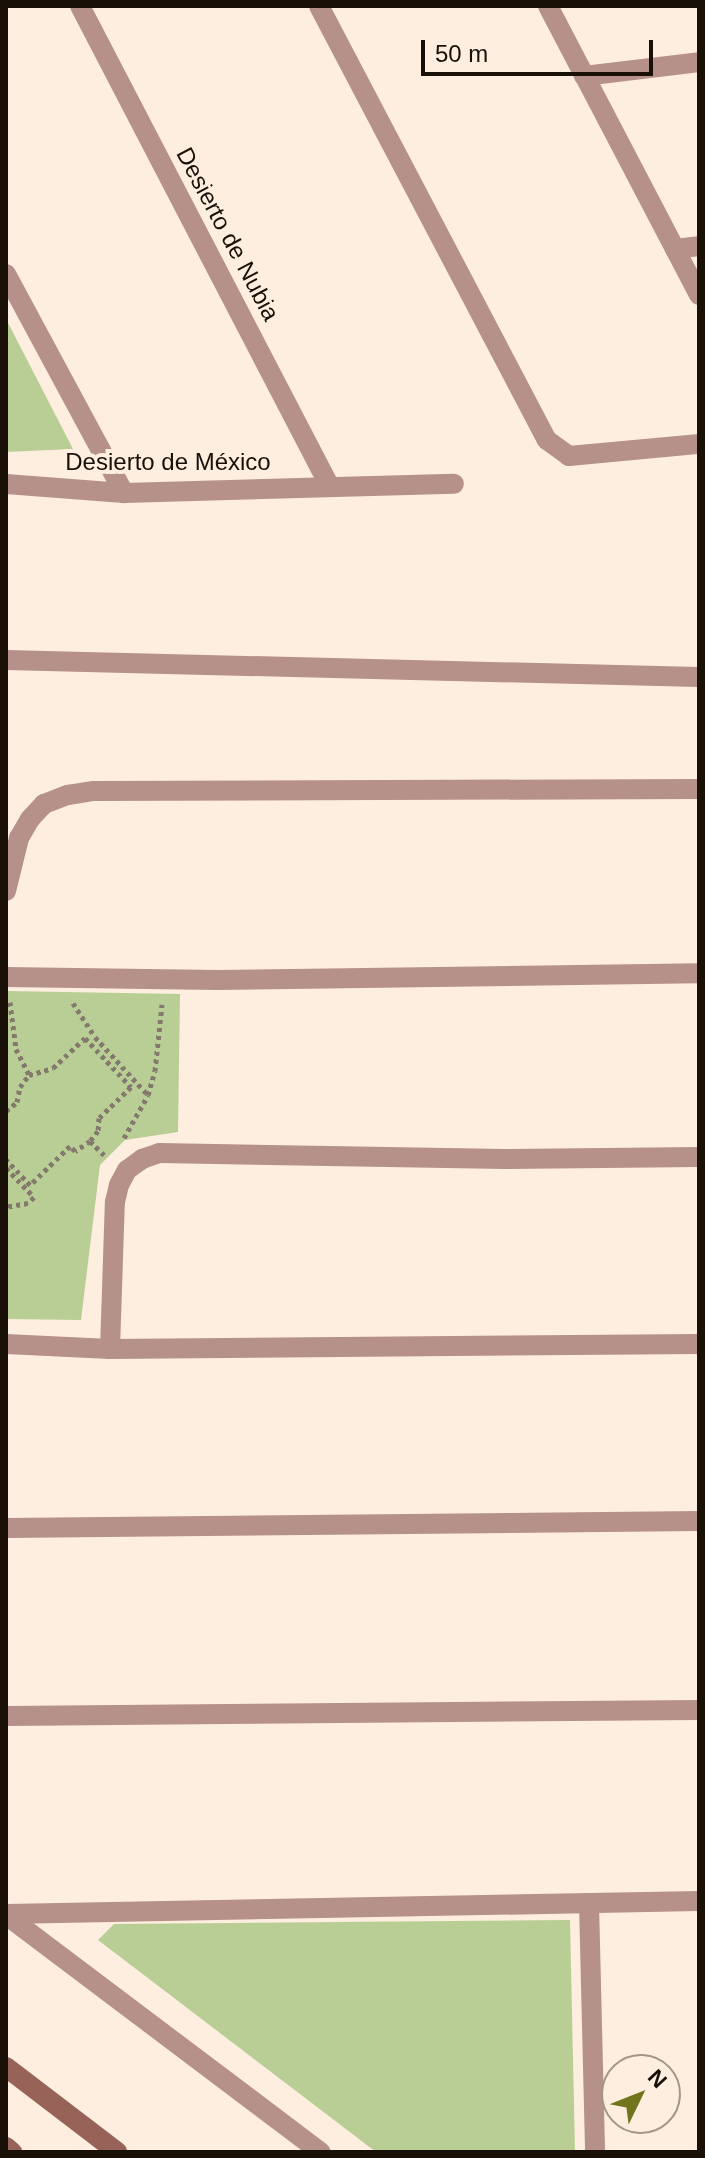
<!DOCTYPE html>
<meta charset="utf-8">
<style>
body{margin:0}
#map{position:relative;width:705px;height:2158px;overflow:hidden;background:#fdeedf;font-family:Arial,sans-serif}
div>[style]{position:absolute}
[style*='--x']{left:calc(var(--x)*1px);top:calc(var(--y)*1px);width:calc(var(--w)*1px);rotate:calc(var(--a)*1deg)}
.green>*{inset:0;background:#b9ce95}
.path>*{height:5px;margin-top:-2.5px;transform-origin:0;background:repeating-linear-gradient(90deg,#84796d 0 4px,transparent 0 8px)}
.street>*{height:20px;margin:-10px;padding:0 10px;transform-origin:10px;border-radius:10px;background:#b6918a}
.secondary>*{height:20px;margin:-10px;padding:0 10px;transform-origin:10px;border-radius:10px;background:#976359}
span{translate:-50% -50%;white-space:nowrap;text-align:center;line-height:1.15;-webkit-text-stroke:8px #fdeedf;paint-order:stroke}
.street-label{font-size:24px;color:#191108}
.frame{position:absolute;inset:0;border:8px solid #191108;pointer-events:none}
.north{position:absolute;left:601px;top:2054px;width:80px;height:80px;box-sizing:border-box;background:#fdeedf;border:2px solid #a29689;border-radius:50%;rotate:47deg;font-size:22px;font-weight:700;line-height:32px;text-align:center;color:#191108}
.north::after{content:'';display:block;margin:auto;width:28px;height:36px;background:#72751b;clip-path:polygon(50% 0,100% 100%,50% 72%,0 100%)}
.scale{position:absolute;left:421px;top:40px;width:232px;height:36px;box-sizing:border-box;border:4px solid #191108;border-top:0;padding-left:10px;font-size:24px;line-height:28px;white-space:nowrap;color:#191108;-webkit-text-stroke:6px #fdeedf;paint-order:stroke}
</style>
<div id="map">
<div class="green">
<div style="clip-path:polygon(6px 319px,73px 449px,6px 452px)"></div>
<div style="clip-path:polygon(6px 991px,180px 994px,178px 1132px,125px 1140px,100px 1165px,81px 1320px,6px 1319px)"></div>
<div style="clip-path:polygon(570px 1920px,575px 2152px,376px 2152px,98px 1940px,114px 1924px)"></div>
</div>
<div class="path">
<div style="--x:10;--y:1002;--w:47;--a:82.7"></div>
<div style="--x:16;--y:1049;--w:29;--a:63"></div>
<div style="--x:73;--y:1003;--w:40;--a:57.1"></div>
<div style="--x:95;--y:1037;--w:77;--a:47.6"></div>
<div style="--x:6;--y:1111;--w:14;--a:-39"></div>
<div style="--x:17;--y:1102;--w:15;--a:-79"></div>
<div style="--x:20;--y:1087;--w:15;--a:-53"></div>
<div style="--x:29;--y:1075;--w:25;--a:-16"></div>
<div style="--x:53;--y:1068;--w:44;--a:-43.2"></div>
<div style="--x:85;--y:1038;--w:67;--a:46.8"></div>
<div style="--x:131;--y:1087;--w:45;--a:135.9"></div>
<div style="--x:99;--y:1118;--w:13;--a:94"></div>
<div style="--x:98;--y:1131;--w:13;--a:129"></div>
<div style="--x:90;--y:1141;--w:18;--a:146"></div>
<div style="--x:75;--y:1151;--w:7;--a:-135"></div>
<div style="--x:70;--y:1146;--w:56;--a:135.7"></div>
<div style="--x:30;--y:1185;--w:35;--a:-133"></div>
<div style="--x:124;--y:1138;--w:49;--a:-60.8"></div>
<div style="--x:148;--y:1095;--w:25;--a:-74"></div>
<div style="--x:155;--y:1071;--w:67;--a:-84"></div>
<div style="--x:90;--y:1141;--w:21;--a:45"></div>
<div style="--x:6;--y:1168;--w:40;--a:46"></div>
<div style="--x:34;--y:1197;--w:8;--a:135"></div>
<div style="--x:28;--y:1203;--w:22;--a:170"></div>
</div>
<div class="street">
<div style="--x:80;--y:6;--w:542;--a:62.54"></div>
<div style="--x:319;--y:6;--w:490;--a:62.3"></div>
<div style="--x:547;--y:440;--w:27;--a:36"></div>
<div style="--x:569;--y:456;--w:131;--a:-5.3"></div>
<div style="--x:548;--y:6;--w:326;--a:62.4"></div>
<div style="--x:584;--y:76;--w:116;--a:-6.9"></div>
<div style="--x:675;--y:249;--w:24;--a:-7"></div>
<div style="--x:6;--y:274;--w:249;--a:61.7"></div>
<div style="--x:6;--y:484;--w:118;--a:4.4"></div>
<div style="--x:124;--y:493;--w:330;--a:-1.6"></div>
<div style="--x:6;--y:660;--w:693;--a:1.41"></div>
<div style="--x:6;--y:891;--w:55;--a:-76.2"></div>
<div style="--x:19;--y:838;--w:22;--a:-60"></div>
<div style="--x:30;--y:819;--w:21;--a:-47"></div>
<div style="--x:44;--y:804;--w:26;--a:-21"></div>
<div style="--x:68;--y:795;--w:26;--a:-9"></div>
<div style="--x:94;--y:791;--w:605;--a:-0.19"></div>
<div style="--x:6;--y:977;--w:211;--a:0.8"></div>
<div style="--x:217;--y:980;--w:482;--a:-0.8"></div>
<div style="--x:6;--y:1344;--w:104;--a:2.8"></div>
<div style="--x:110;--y:1349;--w:589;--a:-0.49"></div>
<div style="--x:110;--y:1349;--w:147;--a:-88.1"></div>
<div style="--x:115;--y:1202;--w:17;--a:-77"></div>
<div style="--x:119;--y:1185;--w:17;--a:-62"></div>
<div style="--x:127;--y:1170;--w:19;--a:-36"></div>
<div style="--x:142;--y:1159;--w:18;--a:-19"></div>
<div style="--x:159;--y:1153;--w:346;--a:1"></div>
<div style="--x:505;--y:1159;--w:194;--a:-0.6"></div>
<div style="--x:6;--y:1528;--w:693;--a:-0.58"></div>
<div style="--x:6;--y:1716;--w:693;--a:-0.5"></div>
<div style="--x:589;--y:1903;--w:249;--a:88.6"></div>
<div style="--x:6;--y:1914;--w:693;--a:-1.07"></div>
<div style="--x:6;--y:1915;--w:394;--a:37"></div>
</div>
<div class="secondary">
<div style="--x:6;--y:2067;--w:140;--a:37.4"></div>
<div style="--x:6;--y:2147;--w:8;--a:40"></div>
</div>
<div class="street-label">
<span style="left:228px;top:234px;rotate:62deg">Desierto de Nubia</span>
<span style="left:168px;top:462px">Desierto de México</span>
</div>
<div class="frame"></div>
<div class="north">N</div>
<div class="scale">50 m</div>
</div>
